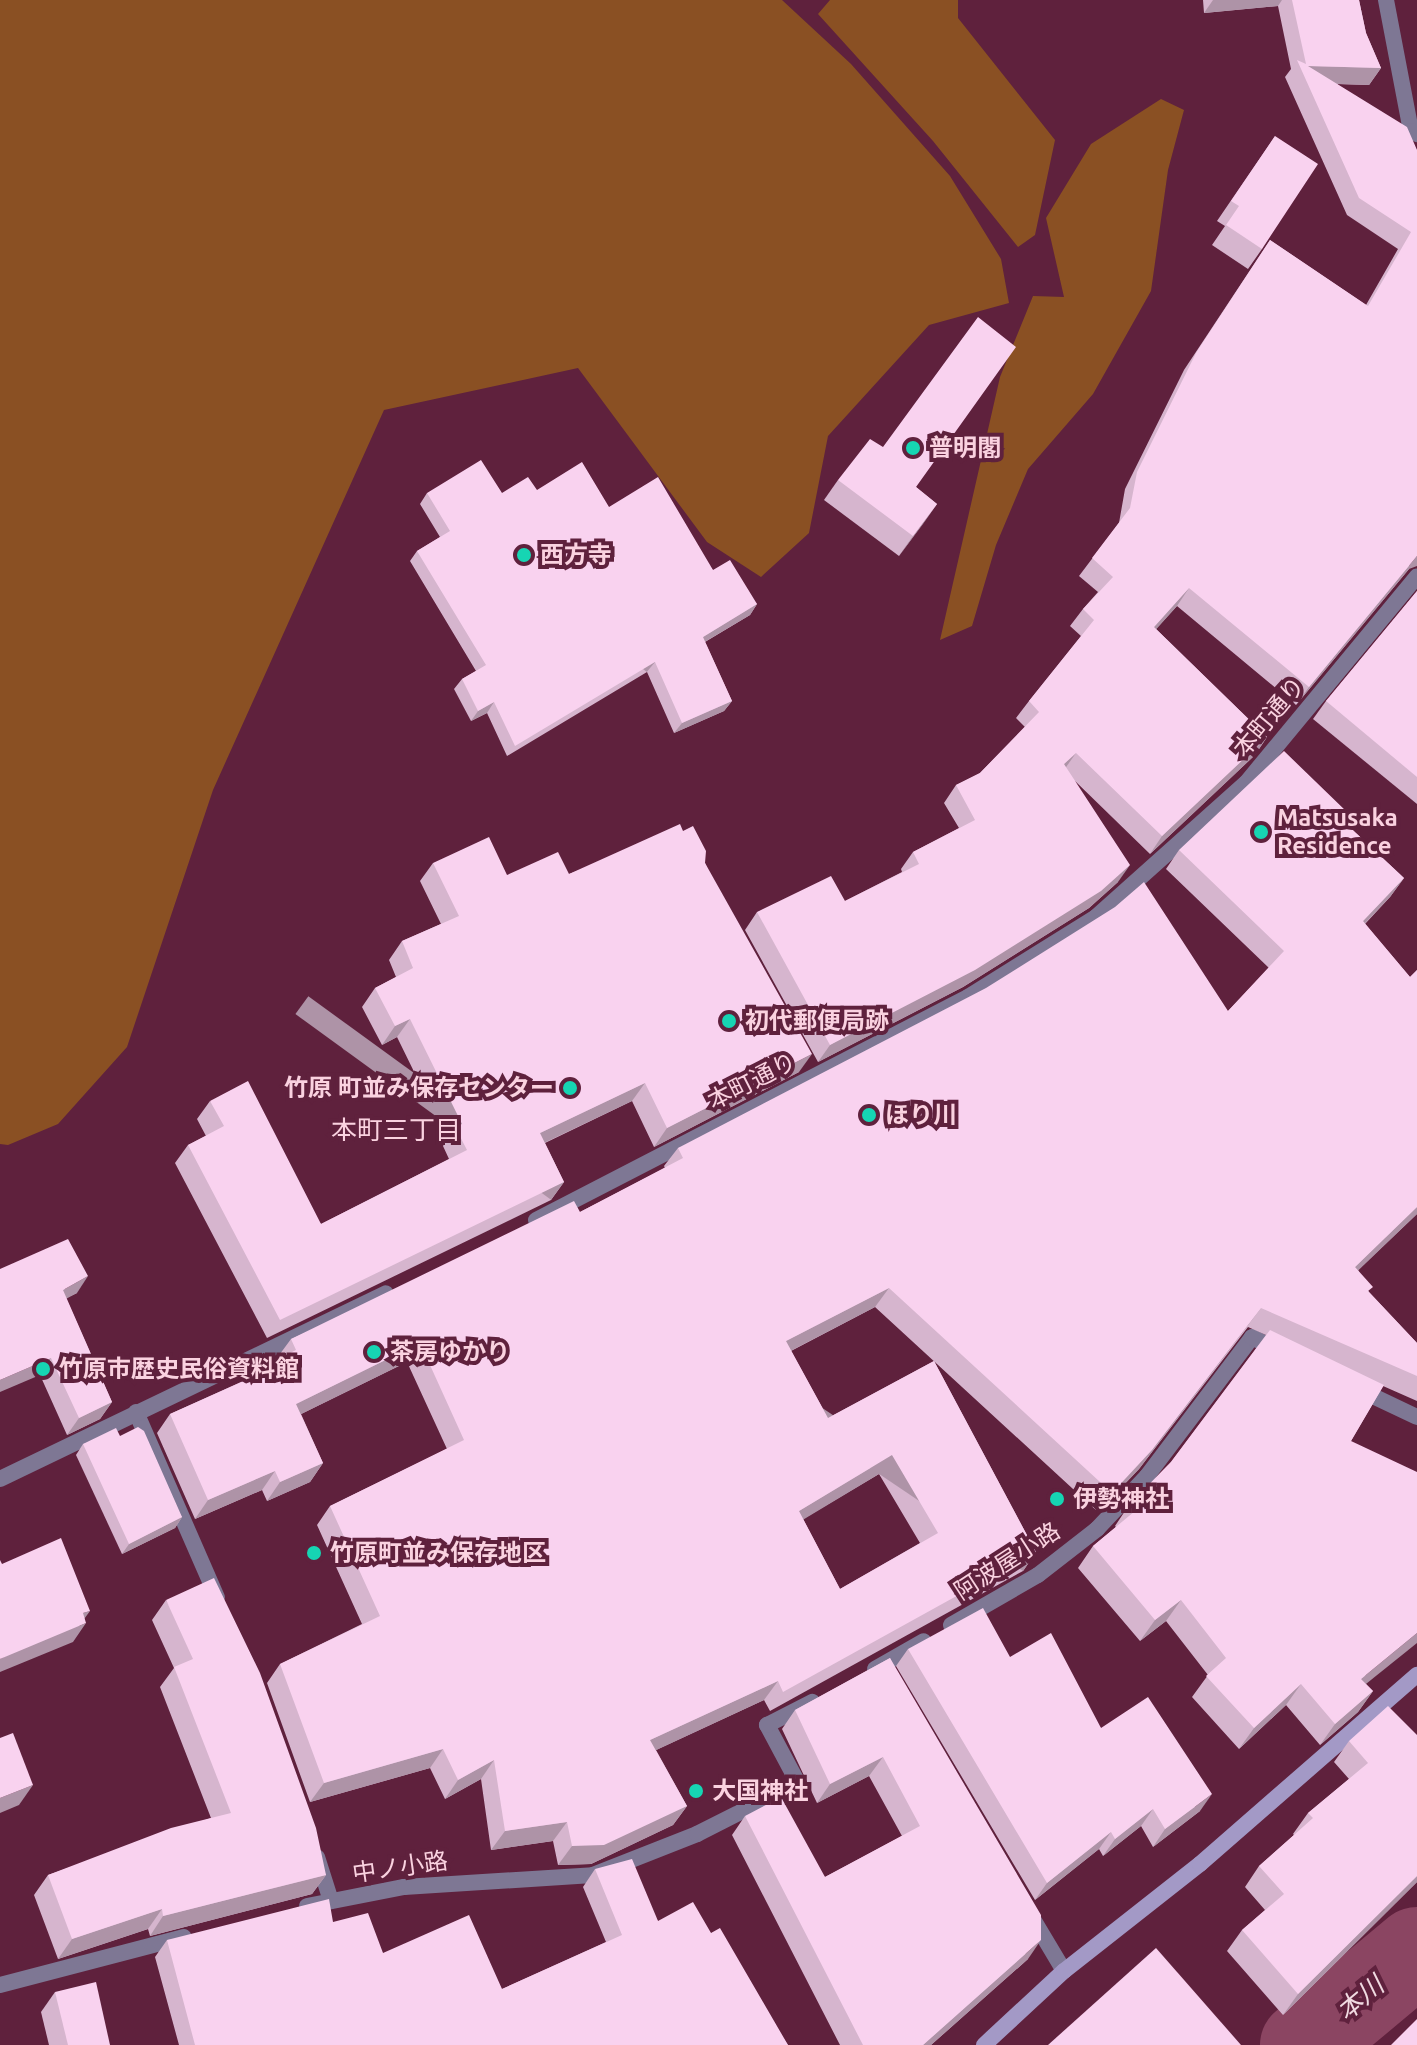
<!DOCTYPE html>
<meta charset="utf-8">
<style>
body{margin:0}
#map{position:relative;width:1417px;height:2045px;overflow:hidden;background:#5f213d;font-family:Ubuntu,"Noto Sans JP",sans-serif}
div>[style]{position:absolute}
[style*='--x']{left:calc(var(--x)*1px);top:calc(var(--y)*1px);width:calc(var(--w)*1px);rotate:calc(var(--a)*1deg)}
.green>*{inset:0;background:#8a5023}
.river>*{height:88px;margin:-44px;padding:0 44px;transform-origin:44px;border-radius:44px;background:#8b4562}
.street>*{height:16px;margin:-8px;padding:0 8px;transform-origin:8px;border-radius:8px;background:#7e7794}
.secondary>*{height:16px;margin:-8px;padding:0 8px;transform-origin:8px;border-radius:8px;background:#a399c6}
.wall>*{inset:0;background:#d6b5ce}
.shaded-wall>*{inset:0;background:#ae93a7;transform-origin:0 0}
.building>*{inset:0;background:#f9d2ef}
.dots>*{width:22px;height:22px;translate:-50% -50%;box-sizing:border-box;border:4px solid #5f213d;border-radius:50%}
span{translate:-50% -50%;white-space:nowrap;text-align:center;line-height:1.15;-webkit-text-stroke:8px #5f213d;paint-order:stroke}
.poi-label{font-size:24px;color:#fad2e0;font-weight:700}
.left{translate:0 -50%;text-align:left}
.right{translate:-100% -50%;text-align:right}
.street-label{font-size:24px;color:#fad2e0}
.neighbourhood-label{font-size:26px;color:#fad2e0}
.water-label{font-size:26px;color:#f1dbe2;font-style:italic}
</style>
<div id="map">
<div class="green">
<div style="clip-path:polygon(0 0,782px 0,851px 64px,950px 176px,1001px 259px,1009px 303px,929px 325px,828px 436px,809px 533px,761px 577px,707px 542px,578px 368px,384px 410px,213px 790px,127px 1047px,58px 1124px,8px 1145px,0 1144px)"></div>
<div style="clip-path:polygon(830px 0,958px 0,958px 18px,1055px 140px,1035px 235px,1018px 247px,933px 141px,818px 14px)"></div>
<div style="clip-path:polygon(1161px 99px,1184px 110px,1168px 170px,1151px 291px,1093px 394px,1028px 469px,996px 545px,972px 626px,940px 640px,1000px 377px,1033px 296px,1064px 297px,1046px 218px,1091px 144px)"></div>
</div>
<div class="river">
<div style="--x:1304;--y:2045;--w:147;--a:-39.8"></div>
</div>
<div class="street">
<div style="--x:1386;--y:0;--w:133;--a:79.2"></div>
<div style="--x:1411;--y:131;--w:7;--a:27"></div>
<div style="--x:536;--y:1220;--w:486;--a:-27.3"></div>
<div style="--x:968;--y:997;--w:151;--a:-32"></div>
<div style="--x:1096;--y:917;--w:201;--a:-41.8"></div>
<div style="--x:1246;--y:783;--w:268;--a:-50.4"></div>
<div style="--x:1358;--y:1389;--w:65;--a:25.4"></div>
<div style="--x:136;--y:1412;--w:202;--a:66.4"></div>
<div style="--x:0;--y:1479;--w:428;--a:-25.7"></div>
<div style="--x:951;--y:1625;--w:100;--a:-29.9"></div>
<div style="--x:1038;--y:1575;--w:75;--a:-37.9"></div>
<div style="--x:1097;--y:1529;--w:73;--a:-46.7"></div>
<div style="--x:1147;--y:1476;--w:174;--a:-52.9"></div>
<div style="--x:1252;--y:1337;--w:31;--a:27"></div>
<div style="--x:875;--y:1669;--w:56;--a:-29.7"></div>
<div style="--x:317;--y:1857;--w:46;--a:72.3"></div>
<div style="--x:307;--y:1906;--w:99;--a:-11.1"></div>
<div style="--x:404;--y:1887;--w:189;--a:-3.6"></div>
<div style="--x:593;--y:1875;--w:112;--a:-21.5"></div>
<div style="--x:697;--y:1834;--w:113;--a:-26.8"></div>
<div style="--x:798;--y:1783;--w:66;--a:-118.1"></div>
<div style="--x:767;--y:1725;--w:51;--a:-27.1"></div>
<div style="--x:1030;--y:1914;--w:66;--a:59.2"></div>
<div style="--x:0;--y:1985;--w:190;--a:-14.6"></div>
</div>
<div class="secondary">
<div style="--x:984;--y:2045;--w:109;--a:-42.8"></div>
<div style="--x:1064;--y:1971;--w:173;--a:-38.2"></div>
<div style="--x:1200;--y:1864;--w:288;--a:-41.1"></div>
</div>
<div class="wall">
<div style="clip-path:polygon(1203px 0,1359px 0,1366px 33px,1381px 68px,1369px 85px,1337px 84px,1417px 150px,1409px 569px,1296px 705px,1177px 606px,1156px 629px,1267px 737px,1255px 755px,1150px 854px,1075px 781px,1118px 882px,1089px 908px,963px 987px,818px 1062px,745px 930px,757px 912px,845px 901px,902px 872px,901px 869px,913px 852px,959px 828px,944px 803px,956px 785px,980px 773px,1025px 727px,1016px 718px,1029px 701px,1081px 636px,1070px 626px,1083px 609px,1098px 592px,1079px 576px,1119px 523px,1125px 489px,1184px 370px,1270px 240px,1366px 305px,1398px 249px,1347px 215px,1285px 77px,1291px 69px,1278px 6px,1204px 13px)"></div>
<div style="clip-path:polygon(1275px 136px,1262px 249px,1248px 269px,1212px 245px,1225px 226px,1217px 221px)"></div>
<div style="clip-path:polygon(838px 480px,916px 487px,937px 504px,899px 556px,824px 500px)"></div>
<div style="clip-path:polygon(537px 490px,609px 507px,713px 570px,757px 604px,750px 615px,705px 642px,732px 701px,724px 711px,674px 733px,647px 672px,507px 756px,487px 713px,471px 721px,454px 689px,462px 679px,476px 671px,410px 561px,417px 551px,440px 537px,420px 504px,427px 493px,502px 493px)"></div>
<div style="clip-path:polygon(1417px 591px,1417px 804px,1313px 719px,1326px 701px)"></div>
<div style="clip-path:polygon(evenodd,1342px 820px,1404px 878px,1390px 897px,1365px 924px,1410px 977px,1417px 970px,1417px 1214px,1358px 1270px,1369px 1292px,1417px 1343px,1417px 1401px,1383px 1386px,1351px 1441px,1366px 1684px,1373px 1691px,1358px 1712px,1320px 1745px,1286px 1705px,1239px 1749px,1192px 1697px,1208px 1675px,1166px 1621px,1140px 1641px,1078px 1568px,1093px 1546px,1116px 1527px,1115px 1526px,1129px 1505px,1171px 1462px,1266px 1335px,1248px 1327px,1139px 1469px,1098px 1512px,875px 1307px,791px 1351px,828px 1418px,934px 1361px,1036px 1552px,1023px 1571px,770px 1711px,764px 1700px,656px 1750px,687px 1806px,673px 1825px,591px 1864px,558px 1865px,553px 1841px,491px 1850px,481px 1779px,445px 1799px,430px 1768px,310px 1802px,267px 1683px,280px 1664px,362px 1624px,317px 1525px,330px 1506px,447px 1449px,407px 1362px,301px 1414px,323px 1463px,310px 1482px,267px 1501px,262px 1490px,195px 1519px,157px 1433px,170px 1414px,281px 1364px,277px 1358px,291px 1339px,580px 1212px,665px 1168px,664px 1166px,678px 1148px,1228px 1011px,1269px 968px,1166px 869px,1179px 850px,1342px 820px,879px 1474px,920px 1543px,840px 1589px,803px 1519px,879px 1474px)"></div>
<div style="clip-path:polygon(683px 831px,705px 863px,799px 1072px,654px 1147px,632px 1101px,545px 1143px,564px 1182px,551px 1200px,267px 1338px,175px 1163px,188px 1145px,206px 1136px,197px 1119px,210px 1101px,321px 1224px,449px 1159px,443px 1146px,447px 1139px,397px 1037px,382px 1045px,362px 1007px,375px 988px,396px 977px,389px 960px,402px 941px,441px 924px,420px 881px,433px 863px,507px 875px,569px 874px)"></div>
<div style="clip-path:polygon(0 1269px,77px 1293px,66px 1298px,112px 1402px,100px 1419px,67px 1435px,40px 1375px)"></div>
<div style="clip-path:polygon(120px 1436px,182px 1517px,175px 1528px,122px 1554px,76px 1455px,83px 1444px)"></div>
<div style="clip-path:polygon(166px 1600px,326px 1875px,312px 1894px,150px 1936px,148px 1929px,58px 1959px,34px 1895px,48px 1875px,211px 1818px,160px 1687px,174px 1668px,152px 1620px)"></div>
<div style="clip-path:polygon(908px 1649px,1010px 1657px,1101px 1728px,1200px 1811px,1153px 1847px,1141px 1826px,1103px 1856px,1099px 1849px,1035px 1900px,896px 1666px)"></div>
<div style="clip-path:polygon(890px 1658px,1028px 1959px,931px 2045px,840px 2045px,732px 1835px,745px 1816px,825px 1877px,902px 1836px,869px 1776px,817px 1803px,782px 1729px,795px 1710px)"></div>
<div style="clip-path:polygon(1417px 1735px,1417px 1882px,1283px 2015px,1227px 1951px,1242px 1930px,1265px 1910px,1245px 1887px,1259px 1866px,1294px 1835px,1293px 1834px,1308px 1813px,1349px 1779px,1334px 1762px,1349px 1741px)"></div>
<div style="clip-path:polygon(595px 1869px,658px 1921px,711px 1933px,788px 2045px,179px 2045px,155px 1957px,167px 1940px,333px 1922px,383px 1953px,502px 1989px,606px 1942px,583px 1887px)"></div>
<div style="clip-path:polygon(55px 1992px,110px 2045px,49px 2045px,41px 2012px)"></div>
</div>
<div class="shaded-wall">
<div style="clip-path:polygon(1213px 0,1282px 0,1278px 6px,1204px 13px)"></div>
<div style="clip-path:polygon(1308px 66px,1381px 68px,1369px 85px,1308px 83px)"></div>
<div style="clip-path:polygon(937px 504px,923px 524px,899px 556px,913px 536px)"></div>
<div style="clip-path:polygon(1417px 556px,1417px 566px,1409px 569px,1296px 705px,1309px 687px)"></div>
<div style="clip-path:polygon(1189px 588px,1177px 606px,1142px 645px,1154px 627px)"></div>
<div style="clip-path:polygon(757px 604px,750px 615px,696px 647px,703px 637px)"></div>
<div style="left:655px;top:662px;width:13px;height:163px;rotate:129deg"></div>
<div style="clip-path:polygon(732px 701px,724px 711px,674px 733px,682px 723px)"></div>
<div style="clip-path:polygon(494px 702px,487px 713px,471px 721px,478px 711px)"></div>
<div style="clip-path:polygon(1267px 737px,1255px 755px,1150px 854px,1162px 836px)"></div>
<div style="clip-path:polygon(1076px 753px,1064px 770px,1064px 764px)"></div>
<div style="clip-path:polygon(1130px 865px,1118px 882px,1089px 908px,963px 987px,818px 1062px,830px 1045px)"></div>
<div style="clip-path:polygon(1404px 878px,1390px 897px,1349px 940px,1363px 921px)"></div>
<div style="clip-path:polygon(410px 1019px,397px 1037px,382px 1045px,395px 1026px)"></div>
<div style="clip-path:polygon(812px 1054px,799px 1072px,654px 1147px,667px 1128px)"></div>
<div style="clip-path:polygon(645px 1083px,632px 1101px,527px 1151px,540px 1133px)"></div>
<div style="left:564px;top:1182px;width:22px;height:316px;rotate:126deg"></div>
<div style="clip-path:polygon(1417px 1207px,1417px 1214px,1342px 1286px,1355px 1267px)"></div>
<div style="clip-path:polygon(88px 1276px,77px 1293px,51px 1307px,63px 1290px)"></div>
<div style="clip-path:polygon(889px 1288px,875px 1307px,773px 1360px,786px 1341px)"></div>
<div style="clip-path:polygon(1261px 1308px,1139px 1469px,1098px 1512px,1112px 1493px)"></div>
<div style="clip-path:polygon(420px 1343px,407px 1362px,283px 1423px,296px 1404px)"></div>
<div style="clip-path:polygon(51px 1358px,40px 1375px,0 1392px,0 1380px)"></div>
<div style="clip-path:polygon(112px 1402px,100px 1419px,67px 1435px,79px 1418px)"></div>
<div style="clip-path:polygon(892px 1455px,879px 1474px,786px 1530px,799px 1511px)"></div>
<div style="clip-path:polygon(323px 1463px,310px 1482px,267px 1501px,280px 1482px)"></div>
<div style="clip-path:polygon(275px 1471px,262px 1490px,195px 1519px,208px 1500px)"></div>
<div style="clip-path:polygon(182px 1517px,175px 1528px,122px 1554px,129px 1544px)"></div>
<div style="left:1036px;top:1552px;width:23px;height:289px;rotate:124deg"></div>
<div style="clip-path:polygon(1181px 1600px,1166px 1621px,1140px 1641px,1155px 1620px)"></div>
<div style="clip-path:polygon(90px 1611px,79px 1626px,86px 1623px,73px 1642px,0 1672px,0 1659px,83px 1613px)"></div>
<div style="clip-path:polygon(1417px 1633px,1417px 1643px,1346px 1700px,1361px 1679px)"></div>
<div style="clip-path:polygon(778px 1681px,764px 1700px,637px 1759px,650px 1740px)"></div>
<div style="clip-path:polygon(1301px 1684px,1286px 1705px,1239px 1749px,1254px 1728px)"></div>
<div style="clip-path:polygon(1373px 1691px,1358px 1712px,1320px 1745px,1335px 1724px)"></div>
<div style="clip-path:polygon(443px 1749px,430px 1768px,310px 1802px,324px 1783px)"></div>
<div style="clip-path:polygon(883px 1757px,869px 1776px,817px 1803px,830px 1784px)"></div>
<div style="clip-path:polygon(494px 1760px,481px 1779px,445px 1799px,458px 1780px)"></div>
<div style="clip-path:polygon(33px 1785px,19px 1805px,0 1813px,0 1798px)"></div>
<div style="clip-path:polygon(1212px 1794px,1200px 1811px,1153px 1847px,1165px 1829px)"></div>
<div style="clip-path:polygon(687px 1806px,673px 1825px,591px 1864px,558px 1865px,572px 1846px)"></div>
<div style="clip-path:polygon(1153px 1809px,1141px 1826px,1103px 1856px,1115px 1839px)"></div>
<div style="clip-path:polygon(567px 1822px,553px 1841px,491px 1850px,505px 1831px)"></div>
<div style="clip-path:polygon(1111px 1832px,1099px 1849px,1035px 1900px,1047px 1883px)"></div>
<div style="clip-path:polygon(326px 1875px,312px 1894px,150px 1936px,163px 1916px)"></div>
<div style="clip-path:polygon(1417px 1876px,1417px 1882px,1283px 2015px,1298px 1994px)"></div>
<div style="clip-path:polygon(162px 1909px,148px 1929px,58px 1959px,72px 1939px)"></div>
<div style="clip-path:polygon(1041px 1940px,1028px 1959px,931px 2045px,923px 2045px)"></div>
</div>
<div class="building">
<div style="clip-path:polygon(1292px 0,1359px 0,1366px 33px,1381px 68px,1308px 66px,1407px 127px,1417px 150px,1417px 556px,1309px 687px,1189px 588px,1154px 627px,1267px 737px,1162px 836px,1076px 753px,1064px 764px,1130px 865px,1101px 891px,975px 970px,830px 1045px,757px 912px,831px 876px,845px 901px,919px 864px,913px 852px,975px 820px,956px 785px,980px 773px,1039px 712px,1029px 701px,1094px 620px,1083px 609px,1113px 577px,1092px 558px,1130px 508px,1137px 472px,1196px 353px,1270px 240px,1368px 306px,1411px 232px,1359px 198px,1297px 60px,1306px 64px)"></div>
<div style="clip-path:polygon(1275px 136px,1318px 164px,1262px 249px,1226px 225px,1239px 206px,1231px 201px)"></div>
<div style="clip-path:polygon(978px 317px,1016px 347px,916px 487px,937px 504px,913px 536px,838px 480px,870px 439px,883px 447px)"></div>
<div style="clip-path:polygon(481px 460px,502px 493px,528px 477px,537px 490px,582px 462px,609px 507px,658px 477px,713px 570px,730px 560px,757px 604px,703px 637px,732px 701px,682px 723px,655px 662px,515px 746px,494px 702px,478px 711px,462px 679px,486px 665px,417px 551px,450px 531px,427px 493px)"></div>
<div style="clip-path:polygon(1417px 591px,1417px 777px,1326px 701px)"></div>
<div style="clip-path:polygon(evenodd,1284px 751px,1347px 812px,1341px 819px,1404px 878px,1363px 921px,1410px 977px,1417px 970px,1417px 1207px,1355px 1267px,1373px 1287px,1368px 1291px,1417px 1343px,1417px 1376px,1261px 1308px,1152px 1450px,1112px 1493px,889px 1288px,786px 1341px,828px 1418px,934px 1361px,1036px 1552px,783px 1692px,778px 1681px,650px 1740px,687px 1806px,604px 1845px,572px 1846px,567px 1822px,505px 1831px,494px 1760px,458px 1780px,443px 1749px,324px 1783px,280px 1664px,380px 1616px,330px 1506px,464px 1440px,420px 1343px,296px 1404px,323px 1463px,280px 1482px,275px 1471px,208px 1500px,170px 1414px,293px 1359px,290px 1353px,296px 1350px,291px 1339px,574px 1201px,580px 1212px,683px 1158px,678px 1148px,986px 988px,1115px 907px,1144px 882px,1228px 1011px,1284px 951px,1179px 850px,1284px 751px,892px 1455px,938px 1533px,840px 1589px,799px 1511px,892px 1455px)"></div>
<div style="clip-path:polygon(680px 824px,683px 831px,693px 826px,706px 851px,705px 863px,812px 1054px,667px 1128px,645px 1083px,540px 1133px,564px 1182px,280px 1320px,188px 1145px,224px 1126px,210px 1101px,248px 1081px,321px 1224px,467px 1150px,455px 1127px,462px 1124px,410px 1019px,395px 1026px,375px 988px,413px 968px,402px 941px,459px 916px,433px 863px,489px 837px,507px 875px,558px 852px,569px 874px)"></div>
<div style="clip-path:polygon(68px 1239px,88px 1276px,63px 1290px,112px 1402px,79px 1418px,51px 1358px,0 1380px,0 1269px)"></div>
<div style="clip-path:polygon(1270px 1330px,1384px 1385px,1351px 1441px,1417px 1472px,1417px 1633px,1361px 1679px,1373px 1691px,1335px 1724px,1301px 1684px,1254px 1728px,1206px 1676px,1226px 1658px,1181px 1600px,1155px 1620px,1093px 1546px,1135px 1511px,1129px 1505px,1171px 1462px)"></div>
<div style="clip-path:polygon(138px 1427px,144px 1431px,182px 1517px,129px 1544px,83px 1444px,116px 1428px,120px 1436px)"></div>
<div style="clip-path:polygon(61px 1538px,90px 1611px,83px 1613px,86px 1623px,0 1659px,0 1560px,2px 1564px)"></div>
<div style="clip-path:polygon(214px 1578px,260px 1673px,316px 1828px,326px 1875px,163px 1916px,162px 1909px,72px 1939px,48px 1875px,171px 1828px,231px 1813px,174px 1667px,193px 1659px,166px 1600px)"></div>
<div style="clip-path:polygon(983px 1608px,1010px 1657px,1051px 1633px,1101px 1728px,1148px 1697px,1212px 1794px,1165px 1829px,1153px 1809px,1115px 1839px,1111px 1832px,1047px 1883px,908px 1649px)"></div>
<div style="clip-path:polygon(890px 1658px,1041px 1915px,1041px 1940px,923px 2045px,863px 2045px,745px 1816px,781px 1797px,825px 1877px,920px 1826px,883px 1757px,830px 1784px,795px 1710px)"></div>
<div style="clip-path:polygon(1388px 1706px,1417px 1735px,1417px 1876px,1298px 1994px,1242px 1930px,1284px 1894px,1259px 1866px,1313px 1818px,1308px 1813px,1368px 1763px,1349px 1741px)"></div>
<div style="clip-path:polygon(13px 1733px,33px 1785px,0 1798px,0 1738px)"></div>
<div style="clip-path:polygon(632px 1859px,658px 1921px,693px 1902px,711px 1933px,720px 1928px,788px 2045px,195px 2045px,167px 1940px,329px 1899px,333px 1922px,368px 1913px,383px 1953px,469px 1915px,502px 1989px,622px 1935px,595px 1869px)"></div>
<div style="clip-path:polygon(1156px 1948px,1241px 2045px,1048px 2045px)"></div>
<div style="clip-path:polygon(96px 1982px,110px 2045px,68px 2045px,55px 1992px)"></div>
<div style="clip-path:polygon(1417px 2019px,1417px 2045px,1391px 2045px)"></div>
</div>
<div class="dots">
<div style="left:913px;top:448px;background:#16d5b3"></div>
<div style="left:524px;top:555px;background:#16d5b3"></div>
<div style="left:1261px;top:832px;background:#16d5b3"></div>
<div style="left:729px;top:1021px;background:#16d5b3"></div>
<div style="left:570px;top:1088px;background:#16d5b3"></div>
<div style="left:869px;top:1115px;background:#16d5b3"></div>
<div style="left:374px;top:1352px;background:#16d5b3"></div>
<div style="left:43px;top:1369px;background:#16d5b3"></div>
<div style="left:1057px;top:1499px;background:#16d5b3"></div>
<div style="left:314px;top:1553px;background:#16d5b3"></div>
<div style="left:696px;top:1791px;background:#16d5b3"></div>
</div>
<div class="poi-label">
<span class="left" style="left:929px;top:448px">普明閣</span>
<span class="left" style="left:540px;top:555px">西方寺</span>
<span class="left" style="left:1277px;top:832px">Matsusaka<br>Residence</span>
<span class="left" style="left:745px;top:1021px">初代郵便局跡</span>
<span class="right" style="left:554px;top:1088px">竹原 町並み保存センター</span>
<span class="left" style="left:885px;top:1115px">ほり川</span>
<span class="left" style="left:390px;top:1352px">茶房ゆかり</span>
<span class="left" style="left:59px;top:1369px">竹原市歴史民俗資料館</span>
<span class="left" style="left:1073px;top:1499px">伊勢神社</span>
<span class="left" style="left:330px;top:1553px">竹原町並み保存地区</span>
<span class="left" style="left:712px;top:1791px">大国神社</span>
</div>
<div class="street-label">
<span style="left:1269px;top:717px;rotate:-50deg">本町通り</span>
<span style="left:752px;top:1081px;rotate:-27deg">本町通り</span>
<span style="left:1007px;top:1561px;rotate:-33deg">阿波屋小路</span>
<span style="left:400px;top:1867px;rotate:-8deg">中ノ小路</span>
</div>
<div class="neighbourhood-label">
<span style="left:396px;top:1130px">本町三丁目</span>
</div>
<div class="water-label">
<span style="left:1360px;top:1998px;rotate:-40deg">本川</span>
</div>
</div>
